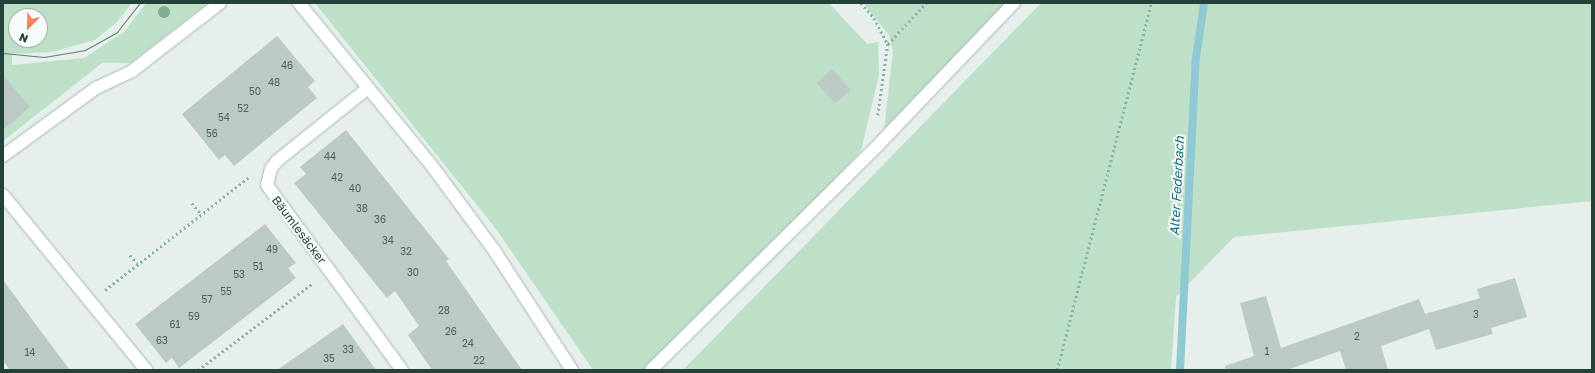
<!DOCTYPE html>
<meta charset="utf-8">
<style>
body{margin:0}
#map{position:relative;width:1595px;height:373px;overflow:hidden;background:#e6efeb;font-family:"Golos Text",sans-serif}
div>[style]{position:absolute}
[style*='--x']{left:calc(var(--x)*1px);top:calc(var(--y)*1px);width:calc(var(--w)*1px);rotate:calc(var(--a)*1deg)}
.green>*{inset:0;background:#bfe0c8}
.stream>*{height:8px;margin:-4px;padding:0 4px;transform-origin:4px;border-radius:4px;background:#8ec9d4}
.building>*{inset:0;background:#bbcac4;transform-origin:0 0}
.path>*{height:2.5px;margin-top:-1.25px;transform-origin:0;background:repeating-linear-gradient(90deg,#86b3a5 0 2px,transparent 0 5px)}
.roads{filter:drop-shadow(0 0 1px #a8b8b2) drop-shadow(0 0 1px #a8b8b2)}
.lane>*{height:12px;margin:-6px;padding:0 6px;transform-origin:6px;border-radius:6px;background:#fff}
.street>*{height:12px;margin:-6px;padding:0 6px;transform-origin:6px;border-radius:6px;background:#fff}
.tram>*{height:1px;margin:-0.5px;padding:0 0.5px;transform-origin:0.5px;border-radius:0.5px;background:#5f7d75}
.trees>*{width:12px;height:12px;margin:-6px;border-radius:50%;background:#80af93}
span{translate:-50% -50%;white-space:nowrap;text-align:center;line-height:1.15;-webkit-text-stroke:4px #f7fbf9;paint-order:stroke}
.number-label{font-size:10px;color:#4a645c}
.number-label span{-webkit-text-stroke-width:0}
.street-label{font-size:12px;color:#24423a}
.water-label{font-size:13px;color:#1c6f80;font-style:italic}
.frame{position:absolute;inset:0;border:4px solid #24423a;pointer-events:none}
.north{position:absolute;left:8px;top:8px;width:40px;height:40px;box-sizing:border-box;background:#f7fbf9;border:1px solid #a3b1ad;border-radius:50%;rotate:203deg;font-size:11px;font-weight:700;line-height:16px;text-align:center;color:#24423a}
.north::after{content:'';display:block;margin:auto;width:14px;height:18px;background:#f4845f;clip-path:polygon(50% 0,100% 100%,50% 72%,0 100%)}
</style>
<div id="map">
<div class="green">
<div style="clip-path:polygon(evenodd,3px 3px,132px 3px,116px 23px,95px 40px,52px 52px,12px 54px,12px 65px,84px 58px,125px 31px,146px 3px,208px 3px,130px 63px,102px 63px,3px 141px,3px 3px,16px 16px,40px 16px,40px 40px,16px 40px,16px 16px)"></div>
<div style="clip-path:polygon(315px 3px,829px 3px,867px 44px,878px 42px,879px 75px,861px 151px,811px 204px,643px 370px,593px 370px,496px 229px)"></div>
<div style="clip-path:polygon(863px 3px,1006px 3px,884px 129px,893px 51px,889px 35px)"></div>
<div style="clip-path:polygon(1041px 3px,1592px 3px,1592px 201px,1234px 237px,1176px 297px,1171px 370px,683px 370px)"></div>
</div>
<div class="stream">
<div style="--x:1180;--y:370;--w:312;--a:-87.1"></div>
<div style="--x:1196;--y:58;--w:56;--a:-81.7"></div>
</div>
<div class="building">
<div style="clip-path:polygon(277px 36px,315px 81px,308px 87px,317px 98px,234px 166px,225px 155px,219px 160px,182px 114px)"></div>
<div style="left:832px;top:69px;width:28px;height:21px;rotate:48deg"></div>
<div style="clip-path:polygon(3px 75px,30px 107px,3px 130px)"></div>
<div style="clip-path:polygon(346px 130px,449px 259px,446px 261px,522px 370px,432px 370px,408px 335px,419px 326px,395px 291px,387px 298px,294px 183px,306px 174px,300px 167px)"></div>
<div style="clip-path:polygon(265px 224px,296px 263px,288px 268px,296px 278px,179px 368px,172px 358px,166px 363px,135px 324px)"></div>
<div style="clip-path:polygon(1515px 278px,1527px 317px,1491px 328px,1493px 334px,1436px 350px,1429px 329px,1381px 346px,1388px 370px,1346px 370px,1340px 351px,1287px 370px,1226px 370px,1225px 366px,1254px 356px,1240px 303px,1266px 296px,1281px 348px,1419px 299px,1425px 314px,1480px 298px,1477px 289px)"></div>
<div style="clip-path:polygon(3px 280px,34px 322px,70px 370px,10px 370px,3px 361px)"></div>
<div style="clip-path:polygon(343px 324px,376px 370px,277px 370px,316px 343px)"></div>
</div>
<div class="path">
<div style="--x:861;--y:3;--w:20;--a:49"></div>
<div style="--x:874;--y:18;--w:30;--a:62"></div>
<div style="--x:888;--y:44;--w:72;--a:98"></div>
<div style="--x:888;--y:44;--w:56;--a:-47.2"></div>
<div style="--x:192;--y:203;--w:13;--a:51"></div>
<div style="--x:130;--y:255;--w:11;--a:49"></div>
<div style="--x:105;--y:290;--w:182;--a:-38.1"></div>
<div style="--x:198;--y:370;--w:144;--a:-37.1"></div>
<div style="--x:1057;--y:370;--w:379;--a:-75.6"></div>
</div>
<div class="roads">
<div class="lane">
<div style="--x:651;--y:370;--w:322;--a:-44.7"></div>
<div style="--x:880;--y:143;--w:194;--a:-46.3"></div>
</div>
<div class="street">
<div style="--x:299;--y:3;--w:210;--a:50.8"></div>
<div style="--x:432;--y:166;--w:104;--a:53.6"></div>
<div style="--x:494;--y:250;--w:143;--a:57"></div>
<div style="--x:368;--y:88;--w:117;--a:141.3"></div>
<div style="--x:277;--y:161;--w:10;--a:127"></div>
<div style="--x:271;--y:169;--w:16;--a:104"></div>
<div style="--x:267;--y:185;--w:229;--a:53.9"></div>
<div style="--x:3;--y:156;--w:115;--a:-36.2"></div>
<div style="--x:96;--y:88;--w:40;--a:-25"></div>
<div style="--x:132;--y:71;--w:111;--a:-37.7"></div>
<div style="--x:3;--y:195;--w:226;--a:50.7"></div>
</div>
</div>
<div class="tram">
<div style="--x:3;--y:53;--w:41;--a:5.6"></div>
<div style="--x:44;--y:57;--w:42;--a:-9.7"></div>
<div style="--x:85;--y:50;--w:37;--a:-29"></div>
<div style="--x:117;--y:32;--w:37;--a:-52"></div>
</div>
<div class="trees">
<div style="left:164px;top:12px"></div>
</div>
<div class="number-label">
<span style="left:287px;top:66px">46</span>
<span style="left:274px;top:83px">48</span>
<span style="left:255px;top:92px">50</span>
<span style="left:243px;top:109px">52</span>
<span style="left:224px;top:118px">54</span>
<span style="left:212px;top:134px">56</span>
<span style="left:330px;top:157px">44</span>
<span style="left:337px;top:178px">42</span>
<span style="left:355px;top:189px">40</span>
<span style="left:362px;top:209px">38</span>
<span style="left:380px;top:220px">36</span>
<span style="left:388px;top:241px">34</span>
<span style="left:272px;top:250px">49</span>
<span style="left:406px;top:252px">32</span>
<span style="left:258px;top:267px">51</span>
<span style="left:413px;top:273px">30</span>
<span style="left:239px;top:275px">53</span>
<span style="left:226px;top:292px">55</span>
<span style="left:207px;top:300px">57</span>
<span style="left:444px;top:311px">28</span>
<span style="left:1476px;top:315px">3</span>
<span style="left:194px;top:317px">59</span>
<span style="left:175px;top:325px">61</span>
<span style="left:451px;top:332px">26</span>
<span style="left:1357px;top:337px">2</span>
<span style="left:162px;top:341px">63</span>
<span style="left:468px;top:344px">24</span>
<span style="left:348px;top:350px">33</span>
<span style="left:1267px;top:352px">1</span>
<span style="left:30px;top:353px">14</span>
<span style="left:329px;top:359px">35</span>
<span style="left:479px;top:361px">22</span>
</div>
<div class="street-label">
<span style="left:299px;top:230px;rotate:53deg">Bäumlesäcker</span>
</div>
<div class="water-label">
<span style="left:1177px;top:186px;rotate:-87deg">Alter Federbach</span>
</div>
<div class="frame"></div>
<div class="north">N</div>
</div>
